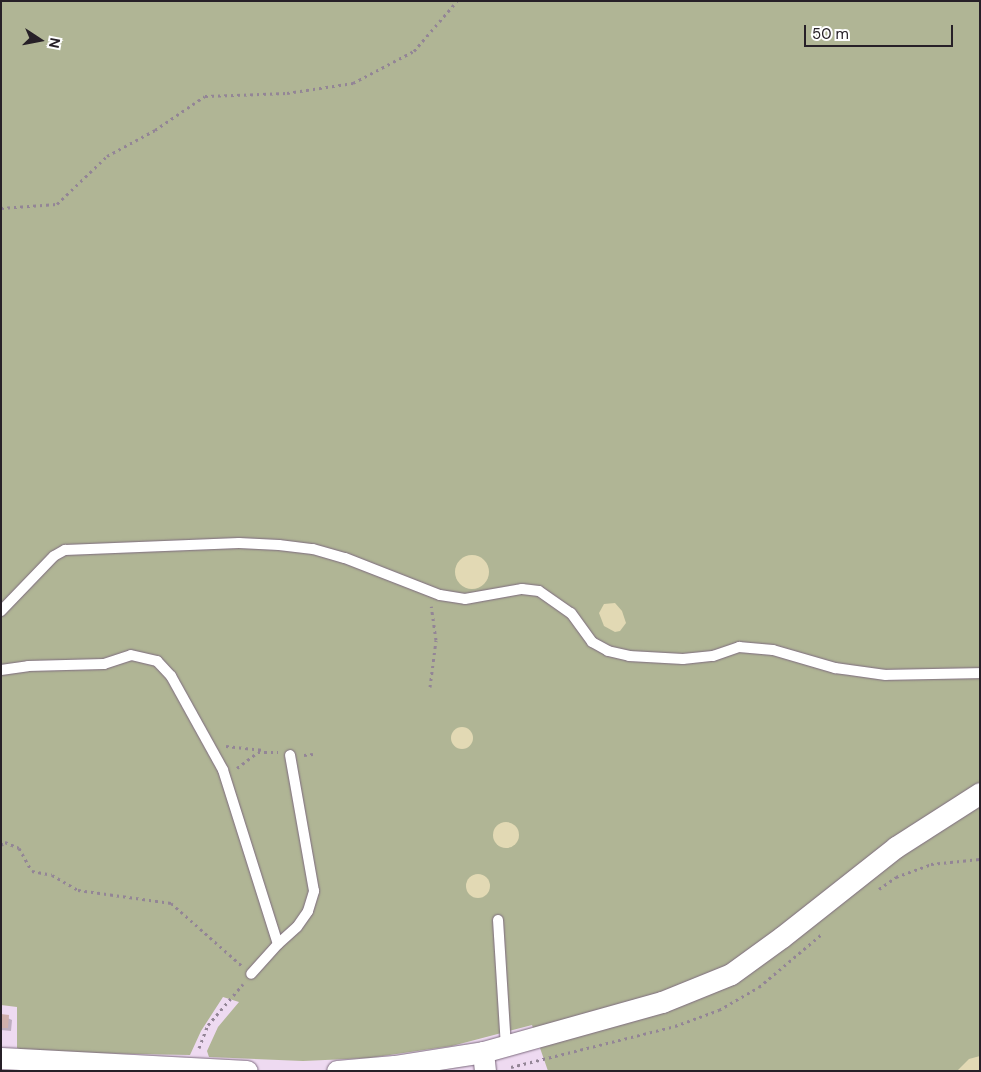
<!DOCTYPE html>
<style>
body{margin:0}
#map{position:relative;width:981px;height:1072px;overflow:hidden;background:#eedaf1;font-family:"DM Sans",sans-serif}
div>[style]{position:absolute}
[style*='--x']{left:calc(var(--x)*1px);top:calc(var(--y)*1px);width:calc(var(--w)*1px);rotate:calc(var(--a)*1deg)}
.green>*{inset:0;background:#b0b595}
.sand>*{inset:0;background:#e2d9b4}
.round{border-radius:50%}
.shadow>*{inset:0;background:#0003}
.building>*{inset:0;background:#cfafac}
.path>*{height:3px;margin-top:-1.5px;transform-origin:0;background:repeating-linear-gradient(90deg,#938596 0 2.5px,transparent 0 6.5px)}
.roads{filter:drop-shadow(0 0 1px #7c6a7e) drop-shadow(0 0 1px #7c6a7e)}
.service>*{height:10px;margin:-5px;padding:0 5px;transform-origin:5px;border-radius:5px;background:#fff}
.minor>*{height:21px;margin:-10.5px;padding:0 10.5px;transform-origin:10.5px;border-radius:10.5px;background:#fff}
span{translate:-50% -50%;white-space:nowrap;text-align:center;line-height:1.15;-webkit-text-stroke:4px #fff;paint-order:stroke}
.frame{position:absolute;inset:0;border:2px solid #272028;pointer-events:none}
.north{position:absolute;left:15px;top:15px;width:50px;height:50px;-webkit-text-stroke:4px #fff;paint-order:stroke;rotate:101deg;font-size:14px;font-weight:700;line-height:20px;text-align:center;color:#272028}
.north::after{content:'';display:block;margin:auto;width:18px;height:22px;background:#272028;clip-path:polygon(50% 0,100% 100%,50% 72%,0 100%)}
.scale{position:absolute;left:804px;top:25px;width:149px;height:22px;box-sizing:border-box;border:2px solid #272028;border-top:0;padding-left:6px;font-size:15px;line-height:18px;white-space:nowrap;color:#272028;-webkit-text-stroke:4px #fff;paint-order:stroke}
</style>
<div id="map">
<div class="green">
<div style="clip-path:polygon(1px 1px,980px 1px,980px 1071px,548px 1071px,532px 1025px,452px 1046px,369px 1058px,303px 1061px,209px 1057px,207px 1051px,218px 1027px,239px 1002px,223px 997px,201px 1031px,190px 1055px,25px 1052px,17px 1048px,17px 1007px,1px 1005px)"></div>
</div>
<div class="sand">
<div class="round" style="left:455px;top:555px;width:34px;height:34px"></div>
<div style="clip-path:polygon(615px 603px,622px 611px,626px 623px,620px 631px,615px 632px,604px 626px,599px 613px,604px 604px)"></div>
<div class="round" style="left:451px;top:727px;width:22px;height:22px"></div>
<div class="round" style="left:493px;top:822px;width:26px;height:26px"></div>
<div class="round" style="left:466px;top:874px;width:24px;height:24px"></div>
<div style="clip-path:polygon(980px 1056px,980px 1071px,957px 1071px,969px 1059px)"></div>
</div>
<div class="shadow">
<div style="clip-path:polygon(1px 1015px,12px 1020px,11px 1031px,1px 1030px)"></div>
</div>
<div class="building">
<div style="clip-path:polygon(1px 1014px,9px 1015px,8px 1028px,1px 1028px)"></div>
</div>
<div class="path">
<div style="--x:1;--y:208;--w:56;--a:-4.1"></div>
<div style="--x:57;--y:204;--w:69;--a:-43.8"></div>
<div style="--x:107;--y:156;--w:55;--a:-28.4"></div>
<div style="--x:155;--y:130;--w:60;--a:-34.2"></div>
<div style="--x:205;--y:96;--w:82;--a:-2.1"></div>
<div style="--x:287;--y:93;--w:67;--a:-8.6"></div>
<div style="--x:353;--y:83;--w:69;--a:-27.7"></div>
<div style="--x:414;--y:51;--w:66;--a:-49.3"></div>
<div style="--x:430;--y:687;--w:47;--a:-82.7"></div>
<div style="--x:436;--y:640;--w:34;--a:-98"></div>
<div style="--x:226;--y:746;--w:36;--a:6"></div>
<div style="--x:304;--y:755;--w:9;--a:-6"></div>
<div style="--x:237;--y:768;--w:26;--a:-37"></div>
<div style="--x:258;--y:752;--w:20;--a:0"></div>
<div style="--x:1;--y:845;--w:5;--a:-37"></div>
<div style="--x:5;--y:842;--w:15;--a:23"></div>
<div style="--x:19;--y:848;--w:26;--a:61"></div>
<div style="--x:32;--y:871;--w:20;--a:11"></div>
<div style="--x:52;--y:875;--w:30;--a:30"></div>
<div style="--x:78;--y:890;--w:94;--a:8"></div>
<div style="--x:171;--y:903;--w:94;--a:41.5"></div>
<div style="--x:879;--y:889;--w:21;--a:-35"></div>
<div style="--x:896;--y:877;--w:37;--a:-20"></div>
<div style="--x:931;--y:864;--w:49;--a:-5.8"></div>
<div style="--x:199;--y:1048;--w:25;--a:-69"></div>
<div style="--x:208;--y:1025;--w:54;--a:-49.5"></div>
<div style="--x:511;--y:1067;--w:169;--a:-14"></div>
<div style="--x:675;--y:1026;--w:47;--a:-20"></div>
<div style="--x:719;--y:1010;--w:46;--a:-29.9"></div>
<div style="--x:759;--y:987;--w:84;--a:-40.2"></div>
</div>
<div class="roads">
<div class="service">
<div style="--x:1;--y:611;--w:76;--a:-46.1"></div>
<div style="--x:54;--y:556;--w:13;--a:-29"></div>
<div style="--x:65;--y:550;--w:174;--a:-2.3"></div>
<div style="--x:239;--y:543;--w:40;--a:2.9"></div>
<div style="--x:279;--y:545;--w:34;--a:7"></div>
<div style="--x:313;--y:549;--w:33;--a:16"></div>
<div style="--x:345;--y:558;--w:102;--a:21.3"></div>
<div style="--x:440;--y:595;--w:25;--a:9"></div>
<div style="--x:465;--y:599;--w:58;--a:-10"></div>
<div style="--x:522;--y:589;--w:17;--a:7"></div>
<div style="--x:539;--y:591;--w:39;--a:35"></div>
<div style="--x:571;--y:613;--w:36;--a:54"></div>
<div style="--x:592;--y:642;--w:18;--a:29"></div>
<div style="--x:608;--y:651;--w:22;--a:13"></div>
<div style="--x:629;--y:656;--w:54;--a:3.2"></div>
<div style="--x:683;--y:659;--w:30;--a:-6"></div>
<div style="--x:713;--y:656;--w:28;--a:-19"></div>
<div style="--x:739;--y:647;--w:34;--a:5"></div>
<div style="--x:773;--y:650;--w:65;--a:16.2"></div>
<div style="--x:835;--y:668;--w:51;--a:7.8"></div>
<div style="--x:886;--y:675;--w:94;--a:-1.2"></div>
<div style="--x:1;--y:670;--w:27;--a:-8"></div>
<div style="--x:28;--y:666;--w:76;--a:-1.5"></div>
<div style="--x:104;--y:664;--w:28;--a:-18"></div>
<div style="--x:131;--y:655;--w:27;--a:13"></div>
<div style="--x:157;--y:661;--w:21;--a:47"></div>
<div style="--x:171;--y:676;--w:107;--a:61"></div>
<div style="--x:223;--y:770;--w:182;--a:72.5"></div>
<div style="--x:278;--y:944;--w:40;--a:132"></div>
<div style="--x:498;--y:920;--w:126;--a:86.4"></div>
<div style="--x:278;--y:944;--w:25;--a:-42"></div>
<div style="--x:297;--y:927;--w:19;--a:-55"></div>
<div style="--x:308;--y:911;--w:21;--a:-73"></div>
<div style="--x:314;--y:891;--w:138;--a:-100"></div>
</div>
<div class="minor">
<div style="--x:483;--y:1052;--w:19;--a:84"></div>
<div style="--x:1;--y:1058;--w:246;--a:3"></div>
<div style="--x:337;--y:1071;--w:57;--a:-5"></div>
<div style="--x:394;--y:1066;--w:90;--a:-8.9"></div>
<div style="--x:483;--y:1052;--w:186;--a:-15.6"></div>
<div style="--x:662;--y:1002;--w:74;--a:-22.1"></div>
<div style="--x:731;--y:974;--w:63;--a:-36"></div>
<div style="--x:782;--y:937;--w:145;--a:-38.3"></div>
<div style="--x:896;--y:847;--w:100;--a:-32.7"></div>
</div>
</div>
<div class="frame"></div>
<div class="north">N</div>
<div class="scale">50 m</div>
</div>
